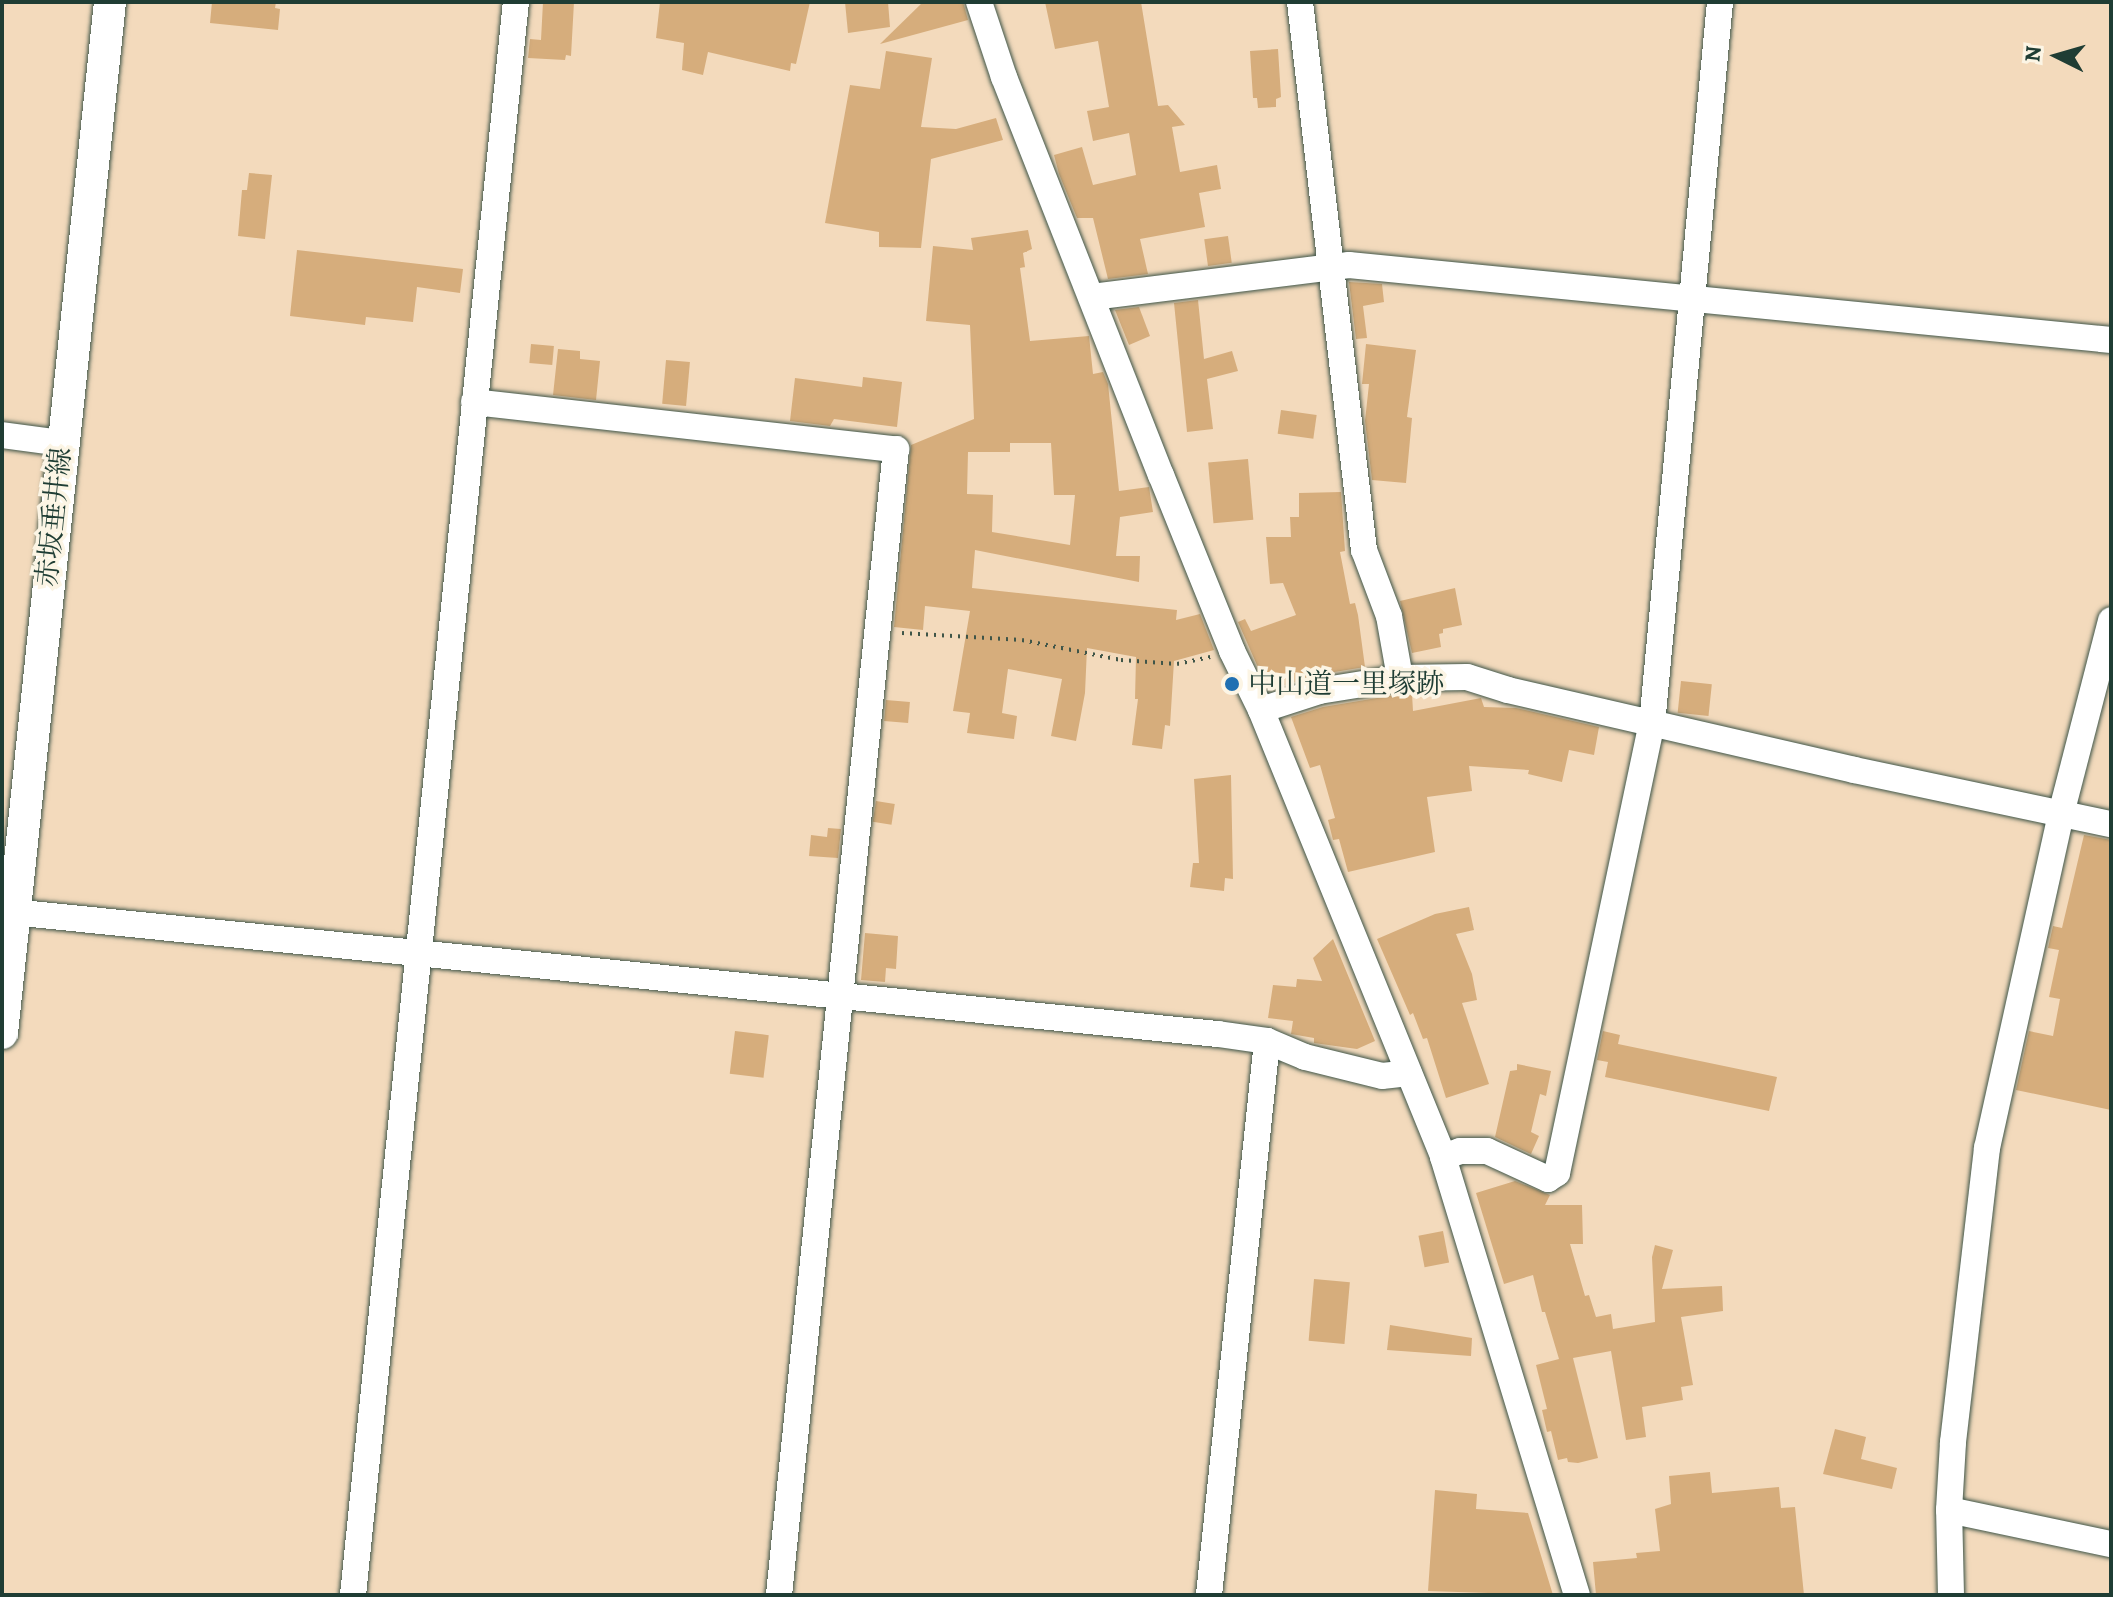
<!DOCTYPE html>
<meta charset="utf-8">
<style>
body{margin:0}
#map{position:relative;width:2113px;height:1597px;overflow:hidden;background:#f3dabc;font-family:Alegreya,"Noto Serif JP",serif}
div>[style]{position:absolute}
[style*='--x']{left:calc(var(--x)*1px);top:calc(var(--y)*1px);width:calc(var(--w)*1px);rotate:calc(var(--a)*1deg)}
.building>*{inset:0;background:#d6ad7c;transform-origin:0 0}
.path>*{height:4px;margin-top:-2px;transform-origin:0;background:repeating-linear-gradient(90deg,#3f5548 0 2px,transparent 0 8px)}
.roads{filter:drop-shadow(0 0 2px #3f5548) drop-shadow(0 0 2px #3f5548)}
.minor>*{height:26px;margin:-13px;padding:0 13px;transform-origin:13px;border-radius:13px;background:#fff}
.major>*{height:32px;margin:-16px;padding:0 16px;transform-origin:16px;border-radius:16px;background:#fff}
.dots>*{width:22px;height:22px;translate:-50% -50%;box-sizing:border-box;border:4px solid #fcf5e5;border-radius:50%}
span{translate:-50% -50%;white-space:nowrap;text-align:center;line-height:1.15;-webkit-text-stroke:7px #fcf5e5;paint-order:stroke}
.street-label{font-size:28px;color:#1f3d34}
.poi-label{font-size:28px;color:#1f3d34}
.left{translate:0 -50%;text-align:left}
.frame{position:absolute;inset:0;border:4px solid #1f3d34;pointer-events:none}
.north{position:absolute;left:2017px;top:16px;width:80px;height:80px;-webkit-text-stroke:6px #fcf5e5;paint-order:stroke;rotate:275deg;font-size:22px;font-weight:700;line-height:32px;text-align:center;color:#1f3d34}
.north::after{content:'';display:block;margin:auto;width:28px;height:36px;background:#1f3d34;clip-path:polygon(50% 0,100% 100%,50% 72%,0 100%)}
</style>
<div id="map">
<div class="building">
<div style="clip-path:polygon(212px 2px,276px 2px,275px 8px,280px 9px,278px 30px,210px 23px)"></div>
<div style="clip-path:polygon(543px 2px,574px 2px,571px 56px,566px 55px,565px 60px,528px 58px,530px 39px,541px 40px)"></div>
<div style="clip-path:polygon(660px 2px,810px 2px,796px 64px,791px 63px,790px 71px,708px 52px,703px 75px,682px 70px,684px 43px,656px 38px)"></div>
<div style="clip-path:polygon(845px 2px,888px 2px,890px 27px,848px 33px)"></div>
<div style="clip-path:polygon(923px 2px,963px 2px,968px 20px,880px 44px)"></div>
<div style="clip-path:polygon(1045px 2px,1141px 2px,1158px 106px,1168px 105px,1185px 125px,1172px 127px,1180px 172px,1217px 165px,1221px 189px,1199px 193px,1205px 227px,1140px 239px,1148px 274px,1108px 279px,1093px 218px,1077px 218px,1059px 174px,1054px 155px,1082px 147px,1093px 185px,1136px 175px,1129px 133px,1093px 141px,1087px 111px,1109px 107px,1098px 41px,1055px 49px)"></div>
<div style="clip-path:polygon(1278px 49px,1281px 97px,1276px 99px,1276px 107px,1258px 108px,1257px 98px,1253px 98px,1250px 51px)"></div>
<div style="clip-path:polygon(886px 51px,932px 58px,921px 127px,956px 129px,996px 118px,1003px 140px,931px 159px,921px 248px,879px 247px,879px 232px,825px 223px,850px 85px,880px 89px)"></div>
<div style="clip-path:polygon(249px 173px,272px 175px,265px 239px,238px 236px,242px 190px,247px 190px)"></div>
<div style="clip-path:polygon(evenodd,1028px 230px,1032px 249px,1023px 253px,1025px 267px,1020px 268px,1030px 341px,1089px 336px,1093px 374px,1103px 372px,1108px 384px,1119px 491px,1149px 487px,1153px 512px,1120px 517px,1116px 556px,1140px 556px,1139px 582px,975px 550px,972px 588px,1177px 610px,1176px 620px,1200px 614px,1214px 650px,1174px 661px,1170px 726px,1165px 725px,1162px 749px,1132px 745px,1138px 699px,1135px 699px,1136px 657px,1087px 648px,1085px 693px,1076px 741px,1051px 736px,1062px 679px,1008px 669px,1002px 713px,1017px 716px,1014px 739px,967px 733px,970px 713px,953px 711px,970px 611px,925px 606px,923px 630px,894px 627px,911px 445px,974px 419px,970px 325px,926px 321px,933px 246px,973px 250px,971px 238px,1028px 230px,1010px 443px,1051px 443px,1054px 495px,1075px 495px,1070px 545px,992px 532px,993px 495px,967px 494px,968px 452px,1010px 452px,1010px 443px)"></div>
<div style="left:1228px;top:236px;width:27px;height:24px;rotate:82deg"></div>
<div style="clip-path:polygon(297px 250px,463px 269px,460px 293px,417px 287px,413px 322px,366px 317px,365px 325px,290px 316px)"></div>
<div style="clip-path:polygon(1349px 282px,1382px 284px,1384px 302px,1363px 306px,1367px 338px,1356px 339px)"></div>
<div style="clip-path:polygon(1198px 300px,1204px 359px,1232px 351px,1238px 371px,1207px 379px,1213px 429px,1187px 432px,1174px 303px)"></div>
<div style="clip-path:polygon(1139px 307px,1150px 336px,1129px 345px,1115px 310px)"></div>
<div style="left:531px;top:344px;width:23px;height:19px;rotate:5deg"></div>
<div style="clip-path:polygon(1366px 344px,1416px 350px,1407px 417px,1412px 418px,1406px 483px,1372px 480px,1365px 421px,1369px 384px,1362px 384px)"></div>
<div style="clip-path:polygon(558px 349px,580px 351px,580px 359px,600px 361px,596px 400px,553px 395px)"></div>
<div style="left:666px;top:360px;width:24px;height:44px;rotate:5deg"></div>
<div style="clip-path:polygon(863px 377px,902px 382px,897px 427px,834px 419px,830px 426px,790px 421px,795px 378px,862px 387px)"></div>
<div style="left:1281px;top:410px;width:36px;height:24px;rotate:8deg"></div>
<div style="left:1248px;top:459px;width:61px;height:40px;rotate:85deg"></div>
<div style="clip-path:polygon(1341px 492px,1345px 551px,1340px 552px,1350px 604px,1355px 603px,1358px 615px,1365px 667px,1316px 675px,1272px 689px,1265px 670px,1260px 672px,1238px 622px,1245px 619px,1251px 631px,1296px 615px,1283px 583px,1270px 584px,1266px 537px,1291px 537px,1290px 517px,1299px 517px,1299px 493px)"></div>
<div style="clip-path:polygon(1455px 588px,1462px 625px,1443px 629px,1443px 633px,1439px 634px,1441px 647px,1412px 653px,1400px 601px)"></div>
<div style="left:1681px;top:681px;width:31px;height:32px;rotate:6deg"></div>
<div style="clip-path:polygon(1401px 694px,1412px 694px,1413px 711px,1481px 698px,1484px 707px,1516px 708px,1599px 727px,1594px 755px,1569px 750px,1562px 782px,1528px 774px,1529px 770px,1469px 766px,1472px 791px,1427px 797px,1435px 852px,1348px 872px,1339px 839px,1333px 840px,1328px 820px,1335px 818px,1320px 765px,1310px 768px,1291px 717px,1323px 707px)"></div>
<div style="left:886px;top:700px;width:24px;height:21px;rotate:5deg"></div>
<div style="clip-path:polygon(1231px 775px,1233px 879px,1225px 878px,1224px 891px,1190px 887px,1193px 863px,1199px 863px,1194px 779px)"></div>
<div style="left:876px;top:801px;width:19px;height:21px;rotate:9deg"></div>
<div style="clip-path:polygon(828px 828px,841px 829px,838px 858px,809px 856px,811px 835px,827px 837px)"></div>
<div style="clip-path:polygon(2084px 835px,2111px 840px,2111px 1110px,2016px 1090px,2029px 1031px,2053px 1036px,2060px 999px,2049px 997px,2059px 950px,2048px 948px,2053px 926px,2062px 928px)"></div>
<div style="clip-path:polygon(1469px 907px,1474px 930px,1456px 934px,1472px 974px,1477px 1000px,1462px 1003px,1489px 1084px,1446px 1098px,1427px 1038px,1423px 1039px,1413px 1013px,1410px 1015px,1377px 939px,1435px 914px)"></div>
<div style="clip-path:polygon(865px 933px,898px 936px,896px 969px,886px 968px,885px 982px,861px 980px)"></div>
<div style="clip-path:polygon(1333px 939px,1375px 1041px,1357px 1049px,1314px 1043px,1314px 1038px,1291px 1034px,1293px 1021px,1268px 1018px,1273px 985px,1296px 987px,1297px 979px,1322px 981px,1313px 958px)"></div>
<div style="left:735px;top:1031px;width:34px;height:43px;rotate:7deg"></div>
<div style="clip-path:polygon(1603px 1031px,1620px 1035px,1618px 1044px,1777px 1077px,1769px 1111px,1605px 1077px,1608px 1062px,1597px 1060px)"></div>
<div style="clip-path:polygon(1517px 1064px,1551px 1071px,1546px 1096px,1540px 1094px,1531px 1132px,1539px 1136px,1531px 1154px,1495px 1137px,1510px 1071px,1517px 1070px)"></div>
<div style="clip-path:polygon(1515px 1181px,1550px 1195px,1545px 1205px,1582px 1205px,1583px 1244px,1570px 1244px,1585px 1296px,1589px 1295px,1596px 1317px,1611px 1314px,1613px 1329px,1655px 1322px,1652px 1257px,1655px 1245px,1673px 1250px,1662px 1289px,1722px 1286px,1723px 1311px,1681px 1317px,1693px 1385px,1681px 1387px,1683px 1400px,1642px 1407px,1646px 1437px,1626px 1440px,1611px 1351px,1573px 1358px,1598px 1458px,1578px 1463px,1568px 1462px,1567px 1458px,1558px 1460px,1551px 1431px,1547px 1432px,1542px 1410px,1547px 1409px,1536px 1365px,1559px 1359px,1545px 1312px,1542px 1312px,1533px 1275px,1504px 1284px,1476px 1193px)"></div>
<div style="left:1443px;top:1231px;width:32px;height:25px;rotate:79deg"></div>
<div style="left:1314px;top:1279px;width:36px;height:62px;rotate:5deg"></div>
<div style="clip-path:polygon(1390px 1325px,1472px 1338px,1471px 1356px,1387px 1350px)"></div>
<div style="clip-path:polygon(1835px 1429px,1866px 1437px,1861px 1459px,1897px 1468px,1892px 1489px,1823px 1474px)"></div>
<div style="clip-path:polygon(1710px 1472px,1712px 1493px,1779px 1487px,1781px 1508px,1795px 1507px,1804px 1595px,1596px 1595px,1593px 1562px,1637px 1558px,1636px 1553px,1660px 1551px,1655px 1509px,1671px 1504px,1669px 1476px)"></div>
<div style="clip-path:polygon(1435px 1490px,1477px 1494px,1476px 1509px,1528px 1513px,1553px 1595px,1428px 1591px)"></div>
</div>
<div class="path">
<div style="--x:902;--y:633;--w:120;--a:3.3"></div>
<div style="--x:1022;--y:640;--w:101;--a:11.4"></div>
<div style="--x:1121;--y:660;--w:56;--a:4.1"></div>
<div style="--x:1177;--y:664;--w:34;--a:-12"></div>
</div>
<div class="roads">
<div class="minor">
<div style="--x:979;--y:2;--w:79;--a:71.6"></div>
<div style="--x:1004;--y:77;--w:428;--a:68.5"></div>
<div style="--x:1161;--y:475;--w:190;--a:68"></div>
<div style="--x:1232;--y:651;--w:66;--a:63.8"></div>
<div style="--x:1261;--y:710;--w:483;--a:67.8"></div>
<div style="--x:1443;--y:1157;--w:458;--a:73"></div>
<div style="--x:1300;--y:2;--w:552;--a:83.34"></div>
<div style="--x:1364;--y:550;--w:71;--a:69.3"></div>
<div style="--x:1389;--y:616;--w:63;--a:79.9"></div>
<div style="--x:1092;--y:297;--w:259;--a:-7.1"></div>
<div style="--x:1349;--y:265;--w:766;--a:5.62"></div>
<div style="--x:474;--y:402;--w:425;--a:6.4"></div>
<div style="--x:896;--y:449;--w:1152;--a:95.83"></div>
<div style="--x:2;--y:435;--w:61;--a:7.6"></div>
<div style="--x:1261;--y:710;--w:61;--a:-18.1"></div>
<div style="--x:1319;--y:691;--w:82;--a:-9.1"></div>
<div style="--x:1400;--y:678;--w:67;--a:-0.9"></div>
<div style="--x:1467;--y:677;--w:43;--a:17.6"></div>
<div style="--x:1508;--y:690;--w:355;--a:13"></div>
<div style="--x:1854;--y:770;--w:263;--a:11.9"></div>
<div style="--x:2;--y:911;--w:1222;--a:5.78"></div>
<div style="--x:1218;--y:1034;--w:49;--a:8.1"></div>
<div style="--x:1267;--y:1041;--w:41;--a:22.8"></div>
<div style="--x:1305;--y:1057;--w:79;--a:13.9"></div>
<div style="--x:1382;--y:1076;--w:27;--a:-6"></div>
<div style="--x:1443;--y:1157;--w:18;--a:-19"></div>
<div style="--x:1460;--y:1151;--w:27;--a:0"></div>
<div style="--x:1487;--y:1151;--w:67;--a:24.7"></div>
<div style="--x:1548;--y:1179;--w:11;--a:-34"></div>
<div style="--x:1557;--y:1173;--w:459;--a:-78.1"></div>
<div style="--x:1652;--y:724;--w:725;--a:-84.62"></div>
<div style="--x:1949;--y:1510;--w:166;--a:11.9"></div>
<div style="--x:353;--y:1595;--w:1601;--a:-84.16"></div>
<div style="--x:1209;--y:1595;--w:557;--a:-84.02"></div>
<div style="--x:1951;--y:1595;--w:85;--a:-91.3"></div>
<div style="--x:1949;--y:1510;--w:68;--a:-86.6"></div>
<div style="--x:1953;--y:1442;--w:296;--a:-83.4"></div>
<div style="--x:1987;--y:1148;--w:342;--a:-77.5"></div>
<div style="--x:2061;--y:814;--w:200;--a:-75.5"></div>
</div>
<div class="major">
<div style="--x:2;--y:1033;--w:1037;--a:-84.02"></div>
</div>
</div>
<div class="dots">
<div style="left:1232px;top:684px;background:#1f6fb2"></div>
</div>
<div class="street-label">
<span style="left:54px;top:517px;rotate:-84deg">赤坂垂井線</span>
</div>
<div class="poi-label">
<span class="left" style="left:1248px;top:684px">中山道一里塚跡</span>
</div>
<div class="frame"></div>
<div class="north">N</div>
</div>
